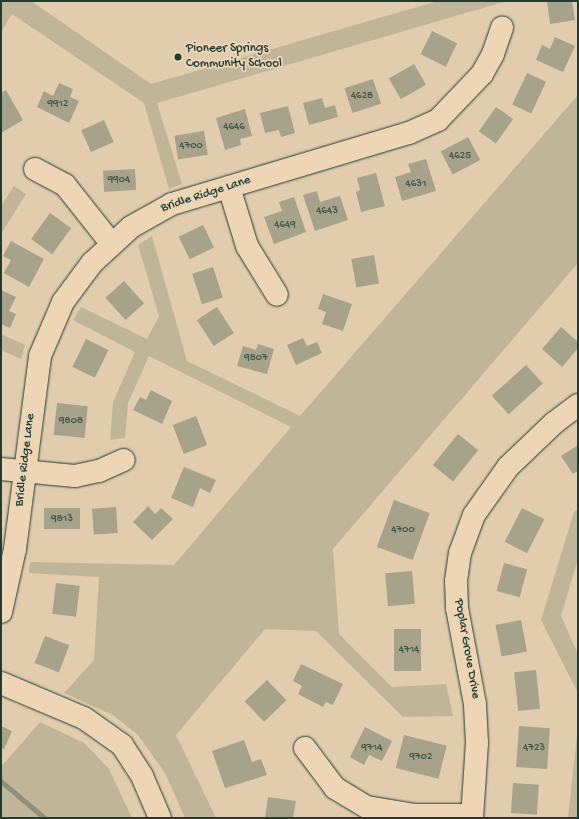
<!DOCTYPE html>
<style>
body{margin:0}
#map{position:relative;width:579px;height:819px;overflow:hidden;background:#e1ccad;font-family:"Gochi Hand",sans-serif}
div>[style]{position:absolute}
[style*='--x']{left:calc(var(--x)*1px);top:calc(var(--y)*1px);width:calc(var(--w)*1px);rotate:calc(var(--a)*1deg)}
.green>*{inset:0;background:#c0b499}
.stream>*{height:4.5px;margin:-2.25px;padding:0 2.25px;transform-origin:2.25px;border-radius:2.25px;background:#91917b}
.building>*{inset:0;background:#a7a28a;transform-origin:0 0}
.roads{filter:drop-shadow(0 0 1px #1f3d34) drop-shadow(0 0 1px #1f3d34)}
.minor>*{height:22px;margin:-11px;padding:0 11px;transform-origin:11px;border-radius:11px;background:#edd5b5}
.dots>*{width:11px;height:11px;translate:-50% -50%;box-sizing:border-box;border:2px solid #edd5b5;border-radius:50%}
span{translate:-50% -50%;white-space:nowrap;text-align:center;line-height:1.15;-webkit-text-stroke:3.5px #edd5b5;paint-order:stroke}
.number-label{font-size:11px;color:#41564a}
.number-label span{-webkit-text-stroke-width:0}
.poi-label{font-size:13px;color:#1f3d34}
.left{translate:0 -50%;text-align:left}
.street-label{font-size:13px;color:#1f3d34}
.frame{position:absolute;inset:0;border:2px solid #1f3d34;pointer-events:none}
</style>
<div id="map">
<div class="green">
<div style="clip-path:polygon(1px 1px,31px 1px,151px 84px,438px 1px,507px 1px,157px 103px,182px 184px,169px 189px,144px 103px,12px 14px,1px 32px)"></div>
<div style="clip-path:polygon(578px 95px,578px 263px,333px 549px,339px 634px,392px 687px,446px 684px,453px 716px,403px 717px,316px 631px,265px 629px,176px 735px,216px 818px,185px 818px,165px 773px,138px 735px,113px 715px,64px 693px,94px 660px,99px 577px,29px 573px,30px 562px,174px 565px,291px 427px,149px 356px,128px 403px,125px 438px,110px 440px,113px 402px,135px 352px,73px 320px,81px 307px,147px 339px,159px 316px,138px 245px,152px 236px,187px 361px,300px 416px)"></div>
<div style="clip-path:polygon(14px 186px,26px 194px,1px 234px,1px 206px)"></div>
<div style="clip-path:polygon(1px 334px,25px 345px,21px 359px,1px 350px)"></div>
<div style="clip-path:polygon(578px 509px,578px 559px,561px 616px,578px 654px,578px 693px,541px 620px,574px 512px)"></div>
<div style="clip-path:polygon(40px 722px,84px 743px,109px 769px,132px 818px,1px 818px,1px 767px)"></div>
<div style="clip-path:polygon(578px 726px,578px 818px,568px 818px,572px 782px)"></div>
</div>
<div class="stream">
<div style="--x:1;--y:781;--w:57;--a:40.1"></div>
</div>
<div class="building">
<div style="clip-path:polygon(547px 1px,572px 1px,575px 20px,550px 24px)"></div>
<div style="left:432px;top:31px;width:28px;height:26px;rotate:26deg"></div>
<div style="clip-path:polygon(555px 37px,575px 46px,563px 72px,536px 60px,542px 45px,550px 49px)"></div>
<div style="left:414px;top:64px;width:24px;height:29px;rotate:60deg"></div>
<div style="left:527px;top:73px;width:21px;height:35px;rotate:25deg"></div>
<div style="left:373px;top:79px;width:26px;height:30px;rotate:72deg"></div>
<div style="clip-path:polygon(59px 83px,73px 89px,70px 97px,79px 101px,69px 123px,37px 107px,44px 91px,53px 96px)"></div>
<div style="clip-path:polygon(6px 90px,23px 120px,1px 133px,1px 93px)"></div>
<div style="clip-path:polygon(322px 98px,325px 108px,335px 105px,338px 117px,309px 125px,303px 103px)"></div>
<div style="clip-path:polygon(288px 106px,295px 133px,281px 137px,279px 130px,265px 133px,260px 113px)"></div>
<div style="left:496px;top:107px;width:21px;height:30px;rotate:35deg"></div>
<div style="clip-path:polygon(245px 109px,252px 136px,240px 139px,241px 145px,225px 150px,216px 118px)"></div>
<div style="left:104px;top:120px;width:24px;height:25px;rotate:66deg"></div>
<div style="left:204px;top:131px;width:24px;height:30px;rotate:81deg"></div>
<div style="left:468px;top:137px;width:26px;height:31px;rotate:62deg"></div>
<div style="clip-path:polygon(426px 159px,436px 191px,402px 201px,395px 177px,411px 172px,408px 164px)"></div>
<div style="left:135px;top:169px;width:21px;height:32px;rotate:87deg"></div>
<div style="clip-path:polygon(376px 173px,385px 206px,361px 212px,356px 192px,360px 190px,357px 178px)"></div>
<div style="clip-path:polygon(317px 191px,320px 202px,340px 196px,348px 220px,315px 231px,303px 195px)"></div>
<div style="clip-path:polygon(294px 197px,306px 232px,274px 244px,264px 217px,282px 211px,279px 202px)"></div>
<div style="left:50px;top:213px;width:26px;height:32px;rotate:36deg"></div>
<div style="left:203px;top:225px;width:25px;height:27px;rotate:64deg"></div>
<div style="clip-path:polygon(11px 241px,44px 259px,29px 287px,4px 273px,11px 260px,3px 256px)"></div>
<div style="left:374px;top:255px;width:29px;height:23px;rotate:80deg"></div>
<div style="left:213px;top:267px;width:32px;height:22px;rotate:72deg"></div>
<div style="left:124px;top:281px;width:30px;height:25px;rotate:48deg"></div>
<div style="clip-path:polygon(1px 290px,16px 297px,9px 311px,16px 314px,10px 328px,1px 324px)"></div>
<div style="clip-path:polygon(323px 294px,352px 304px,343px 331px,322px 324px,326px 312px,318px 309px)"></div>
<div style="left:217px;top:307px;width:31px;height:24px;rotate:57deg"></div>
<div style="clip-path:polygon(561px 327px,578px 342px,578px 348px,562px 367px,542px 349px)"></div>
<div style="clip-path:polygon(303px 338px,307px 346px,317px 342px,322px 353px,296px 365px,287px 345px)"></div>
<div style="left:86px;top:339px;width:25px;height:31px;rotate:26deg"></div>
<div style="clip-path:polygon(258px 344px,274px 349px,267px 374px,237px 366px,243px 346px,256px 350px)"></div>
<div style="left:526px;top:365px;width:25px;height:46px;rotate:48deg"></div>
<div style="clip-path:polygon(151px 390px,172px 401px,162px 424px,133px 410px,140px 397px,146px 400px)"></div>
<div style="left:57px;top:403px;width:31px;height:32px;rotate:6deg"></div>
<div style="left:196px;top:416px;width:31px;height:25px;rotate:69deg"></div>
<div style="left:458px;top:434px;width:26px;height:40px;rotate:39deg"></div>
<div style="clip-path:polygon(578px 445px,578px 471px,573px 474px,561px 456px)"></div>
<div style="clip-path:polygon(184px 467px,216px 480px,210px 493px,200px 488px,193px 507px,171px 498px)"></div>
<div style="left:394px;top:500px;width:38px;height:50px;rotate:20deg"></div>
<div style="clip-path:polygon(148px 506px,155px 514px,161px 508px,173px 519px,152px 540px,133px 522px)"></div>
<div style="left:116px;top:507px;width:26px;height:24px;rotate:86deg"></div>
<div style="left:44px;top:508px;width:36px;height:21px"></div>
<div style="left:522px;top:508px;width:25px;height:38px;rotate:27deg"></div>
<div style="left:504px;top:563px;width:24px;height:29px;rotate:15deg"></div>
<div style="left:412px;top:571px;width:33px;height:27px;rotate:85deg"></div>
<div style="left:56px;top:583px;width:24px;height:31px;rotate:7deg"></div>
<div style="left:521px;top:620px;width:32px;height:26px;rotate:79deg"></div>
<div style="left:394px;top:629px;width:27px;height:42px"></div>
<div style="left:45px;top:636px;width:26px;height:29px;rotate:21deg"></div>
<div style="clip-path:polygon(301px 664px,343px 684px,333px 705px,326px 702px,323px 707px,298px 694px,302px 686px,293px 681px)"></div>
<div style="left:536px;top:670px;width:39px;height:22px;rotate:84deg"></div>
<div style="left:267px;top:680px;width:28px;height:31px;rotate:46deg"></div>
<div style="clip-path:polygon(1px 726px,12px 731px,4px 749px,1px 748px)"></div>
<div style="left:519px;top:726px;width:31px;height:41px;rotate:4deg"></div>
<div style="clip-path:polygon(365px 727px,392px 741px,382px 761px,369px 755px,364px 765px,350px 757px)"></div>
<div style="left:404px;top:735px;width:44px;height:34px;rotate:14deg"></div>
<div style="clip-path:polygon(244px 740px,252px 762px,261px 759px,267px 775px,225px 788px,212px 751px)"></div>
<div style="left:513px;top:783px;width:26px;height:30px;rotate:4deg"></div>
<div style="clip-path:polygon(268px 797px,296px 801px,293px 818px,265px 818px)"></div>
</div>
<div class="roads">
<div class="minor">
<div style="--x:35;--y:169;--w:34;--a:28"></div>
<div style="--x:65;--y:185;--w:74;--a:51.6"></div>
<div style="--x:229;--y:187;--w:62;--a:73"></div>
<div style="--x:247;--y:246;--w:57;--a:58.5"></div>
<div style="--x:1;--y:469;--w:74;--a:5.4"></div>
<div style="--x:75;--y:476;--w:25;--a:-12"></div>
<div style="--x:99;--y:471;--w:27;--a:-24"></div>
<div style="--x:1;--y:612;--w:65;--a:-77.5"></div>
<div style="--x:15;--y:549;--w:195;--a:-82.6"></div>
<div style="--x:40;--y:356;--w:59;--a:-66.9"></div>
<div style="--x:63;--y:302;--w:49;--a:-53.4"></div>
<div style="--x:92;--y:263;--w:53;--a:-42.7"></div>
<div style="--x:131;--y:227;--w:47;--a:-29.3"></div>
<div style="--x:172;--y:204;--w:247;--a:-16.7"></div>
<div style="--x:409;--y:133;--w:32;--a:-24"></div>
<div style="--x:438;--y:120;--w:64;--a:-46.3"></div>
<div style="--x:482;--y:74;--w:23;--a:-61"></div>
<div style="--x:493;--y:54;--w:28;--a:-71"></div>
<div style="--x:1;--y:683;--w:90;--a:22.9"></div>
<div style="--x:84;--y:718;--w:47;--a:35.4"></div>
<div style="--x:122;--y:745;--w:37;--a:57"></div>
<div style="--x:142;--y:776;--w:46;--a:66.8"></div>
<div style="--x:305;--y:748;--w:50;--a:53.1"></div>
<div style="--x:335;--y:788;--w:37;--a:31"></div>
<div style="--x:367;--y:807;--w:49;--a:9.5"></div>
<div style="--x:415;--y:815;--w:57;--a:0"></div>
<div style="--x:472;--y:818;--w:75;--a:-86.2"></div>
<div style="--x:477;--y:743;--w:39;--a:-93"></div>
<div style="--x:475;--y:704;--w:98;--a:-100.6"></div>
<div style="--x:457;--y:608;--w:27;--a:-92"></div>
<div style="--x:456;--y:581;--w:28;--a:-82"></div>
<div style="--x:460;--y:553;--w:40;--a:-69.8"></div>
<div style="--x:474;--y:515;--w:59;--a:-54.7"></div>
<div style="--x:508;--y:467;--w:64;--a:-43.7"></div>
<div style="--x:554;--y:423;--w:30;--a:-37"></div>
</div>
</div>
<div class="dots">
<div style="left:178px;top:57px;background:#1f3d34"></div>
</div>
<div class="number-label">
<span style="left:362px;top:96px">4628</span>
<span style="left:58px;top:104px">9912</span>
<span style="left:234px;top:127px">4646</span>
<span style="left:191px;top:146px">4700</span>
<span style="left:460px;top:156px">4625</span>
<span style="left:119px;top:180px">9904</span>
<span style="left:416px;top:184px">4631</span>
<span style="left:327px;top:211px">4643</span>
<span style="left:285px;top:225px">4649</span>
<span style="left:256px;top:358px">9807</span>
<span style="left:71px;top:421px">9808</span>
<span style="left:62px;top:519px">9813</span>
<span style="left:403px;top:530px">4700</span>
<span style="left:409px;top:650px">4714</span>
<span style="left:372px;top:748px">9714</span>
<span style="left:534px;top:748px">4723</span>
<span style="left:421px;top:757px">9702</span>
</div>
<div class="poi-label">
<span class="left" style="left:186px;top:57px">Pioneer Springs<br>Community School</span>
</div>
<div class="street-label">
<span style="left:206px;top:195px;rotate:-18deg">Bridle Ridge Lane</span>
<span style="left:26px;top:460px;rotate:-83deg">Bridle Ridge Lane</span>
<span style="left:466px;top:649px;rotate:80deg">Poplar Grove Drive</span>
</div>
<div class="frame"></div>
</div>
